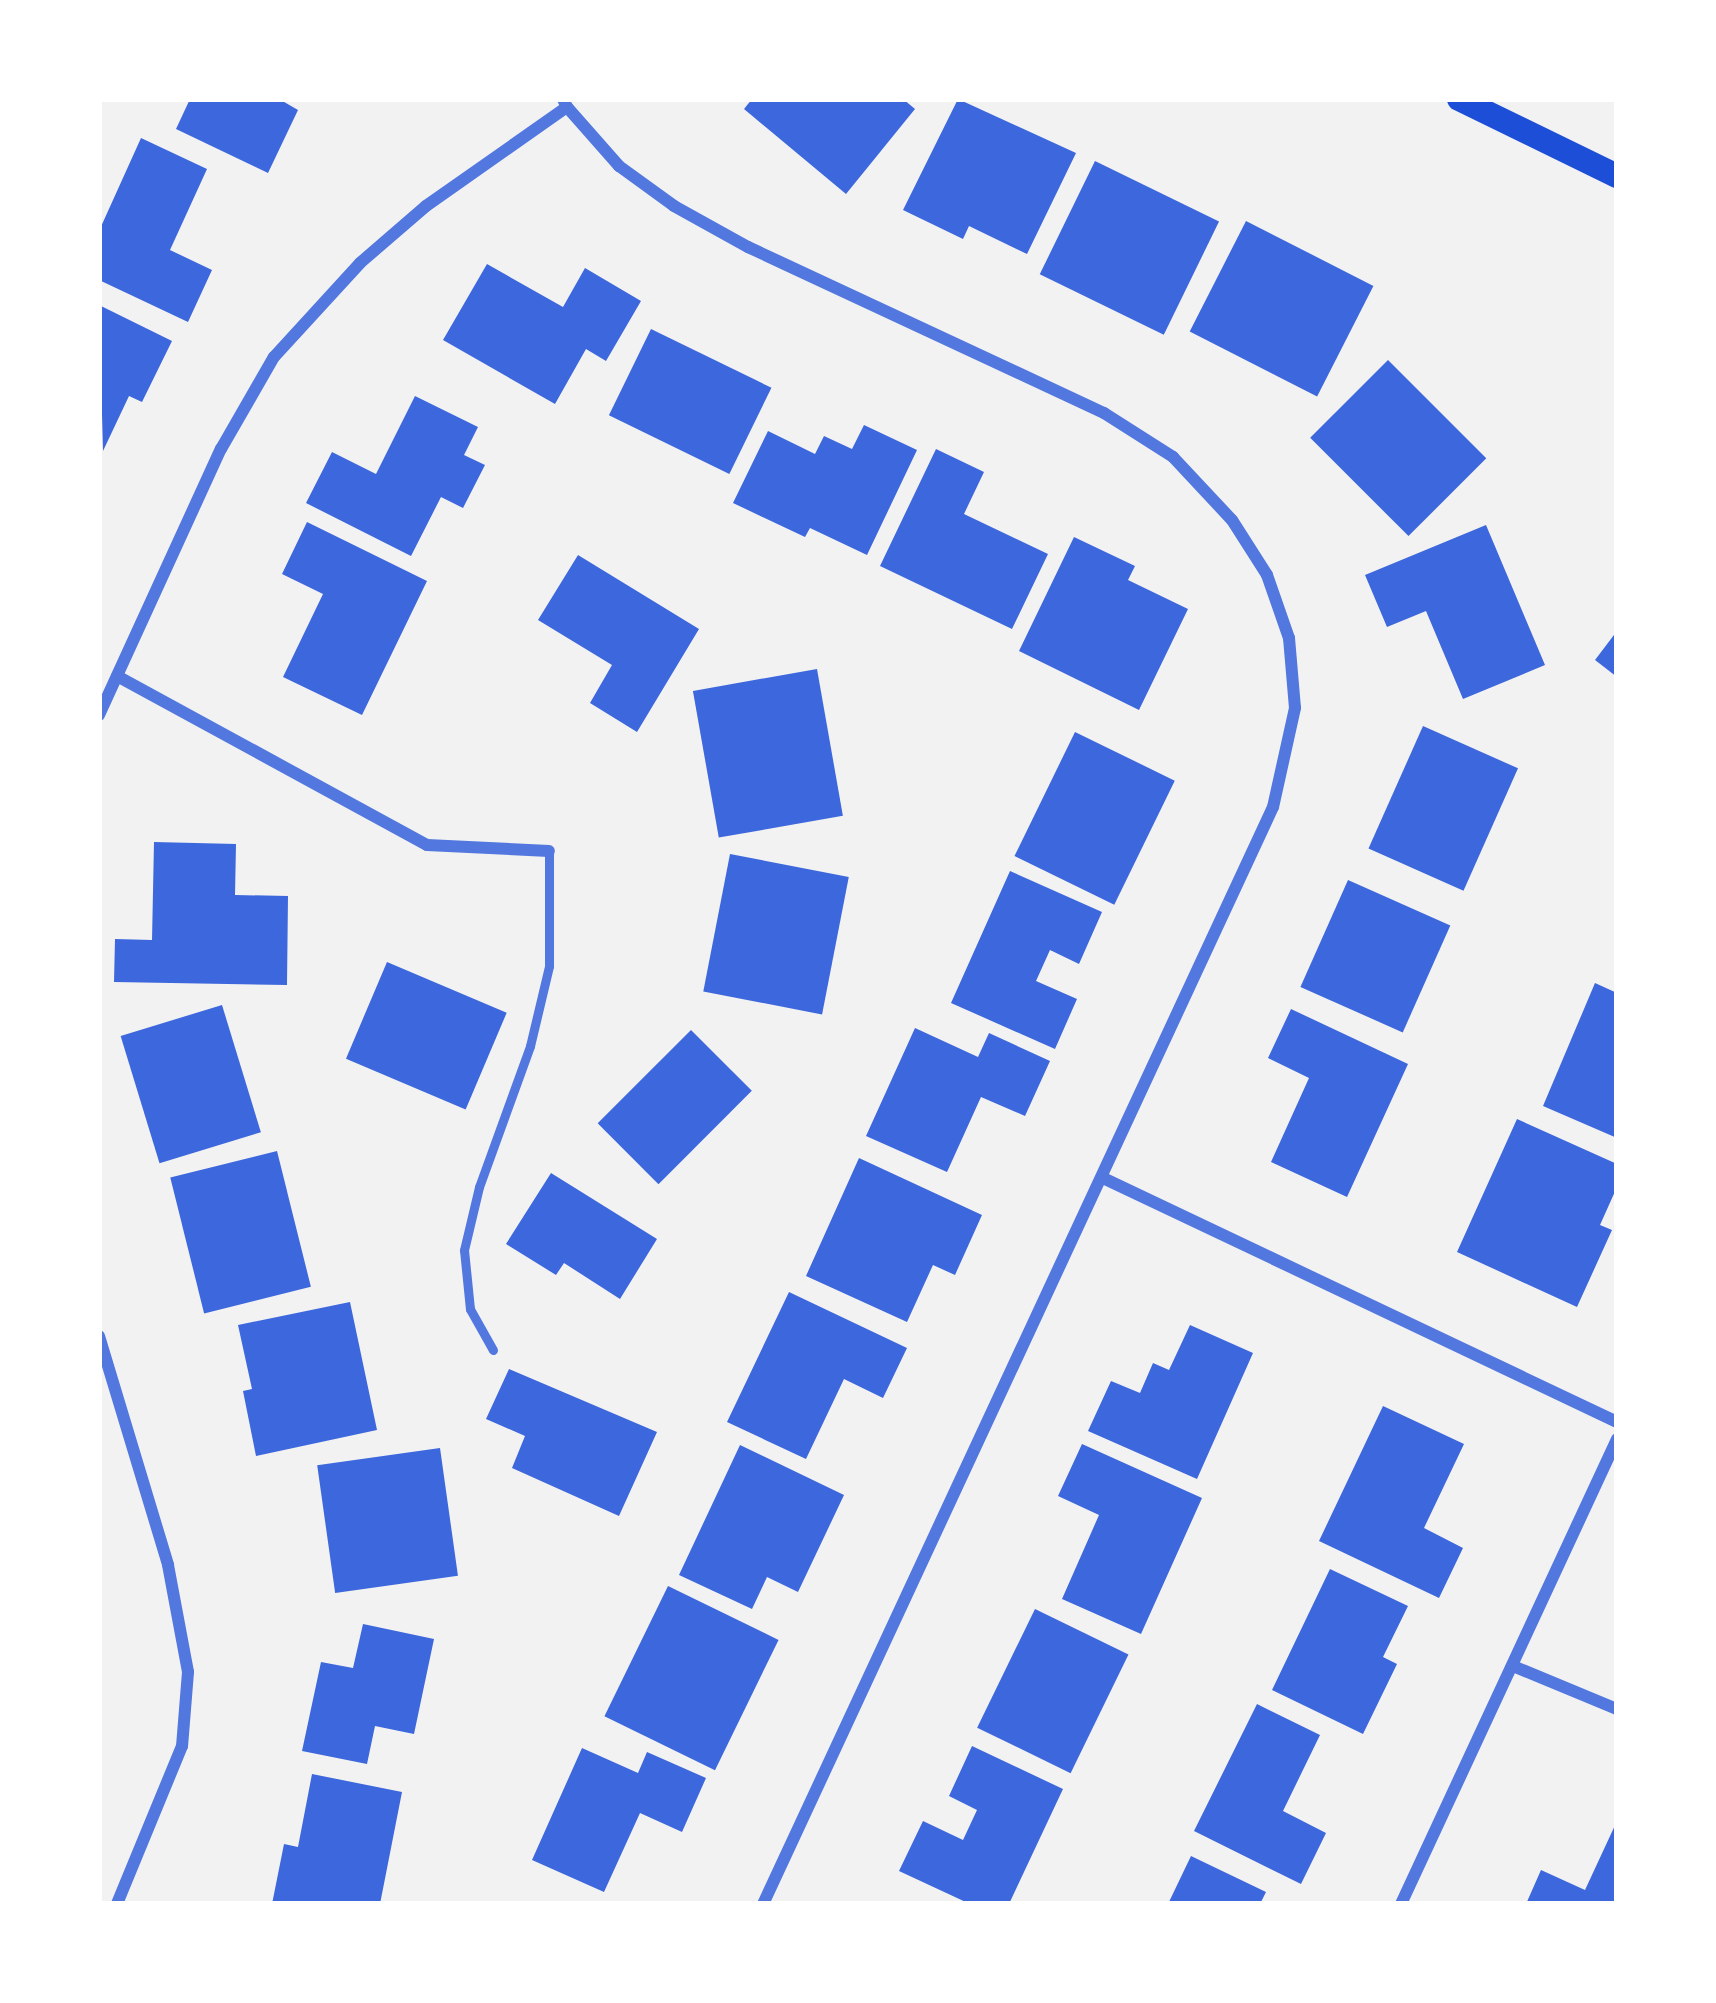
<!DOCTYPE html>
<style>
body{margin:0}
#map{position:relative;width:1716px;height:2003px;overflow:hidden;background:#f2f2f2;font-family:Merriweather,serif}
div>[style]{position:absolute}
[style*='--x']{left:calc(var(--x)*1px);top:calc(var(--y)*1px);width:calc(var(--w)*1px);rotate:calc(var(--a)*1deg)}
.building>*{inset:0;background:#3d67dc;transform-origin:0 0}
.service>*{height:9px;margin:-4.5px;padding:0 4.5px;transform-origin:4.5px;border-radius:4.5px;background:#5277de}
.minor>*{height:12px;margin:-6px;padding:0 6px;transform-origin:6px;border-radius:6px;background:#5277de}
.secondary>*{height:24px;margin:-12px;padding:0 12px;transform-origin:12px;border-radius:12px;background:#1d4ed8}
span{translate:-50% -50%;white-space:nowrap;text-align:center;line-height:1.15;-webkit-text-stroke:12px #fff;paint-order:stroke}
.frame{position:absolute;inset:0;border:102px solid #fff;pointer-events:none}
</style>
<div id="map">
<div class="building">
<div style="clip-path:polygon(190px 99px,279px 99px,298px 110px,268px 173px,176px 129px)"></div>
<div style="clip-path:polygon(752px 99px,903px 99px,915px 109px,846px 194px,744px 109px)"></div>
<div style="clip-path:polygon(958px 99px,1076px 153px,1027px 254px,969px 226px,963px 239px,903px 210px)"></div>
<div style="clip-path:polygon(141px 138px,207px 169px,170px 250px,212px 270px,188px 322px,99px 280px,99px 231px)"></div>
<div style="left:1095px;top:161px;width:138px;height:126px;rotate:26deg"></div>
<div style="left:1246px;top:221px;width:143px;height:124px;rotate:27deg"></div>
<div style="clip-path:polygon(487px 264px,563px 307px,585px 268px,641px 301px,606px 361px,586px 349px,555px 404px,443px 340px)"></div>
<div style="clip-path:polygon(99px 305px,172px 341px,142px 402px,129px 396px,103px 451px)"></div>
<div style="left:651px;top:329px;width:134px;height:96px;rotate:26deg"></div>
<div style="left:1388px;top:360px;width:139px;height:110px;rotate:45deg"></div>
<div style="clip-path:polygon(415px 396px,478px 427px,464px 455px,485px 465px,463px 508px,441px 497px,411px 556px,306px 503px,332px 452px,376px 474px)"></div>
<div style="clip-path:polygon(864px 425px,917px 450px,867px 555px,810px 528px,805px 537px,733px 503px,768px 431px,815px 454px,824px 436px,852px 449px)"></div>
<div style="clip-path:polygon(936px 449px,984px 472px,964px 514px,1048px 554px,1012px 629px,880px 566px)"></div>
<div style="clip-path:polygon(307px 522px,427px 581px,362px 715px,283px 677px,323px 594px,282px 574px)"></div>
<div style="clip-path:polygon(1486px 525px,1545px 665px,1463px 699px,1426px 611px,1387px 627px,1365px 575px)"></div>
<div style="clip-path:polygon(1074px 537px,1135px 566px,1128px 580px,1188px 609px,1139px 710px,1019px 651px)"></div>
<div style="clip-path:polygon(578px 555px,699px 629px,637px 732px,590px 703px,612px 665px,538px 620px)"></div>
<div style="clip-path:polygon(1617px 631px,1617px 677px,1595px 660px)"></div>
<div style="left:817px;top:669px;width:149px;height:126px;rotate:80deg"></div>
<div style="left:1423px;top:726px;width:104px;height:134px;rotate:24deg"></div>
<div style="left:1075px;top:732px;width:111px;height:138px;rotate:26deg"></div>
<div style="clip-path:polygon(154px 842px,236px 844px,235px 895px,288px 896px,287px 985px,114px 982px,115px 939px,152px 940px)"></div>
<div style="left:730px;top:854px;width:121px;height:140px;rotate:11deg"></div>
<div style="clip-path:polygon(1010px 871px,1102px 912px,1079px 964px,1050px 950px,1036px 981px,1077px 999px,1055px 1049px,951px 1003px)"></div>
<div style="left:1348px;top:880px;width:112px;height:117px;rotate:24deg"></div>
<div style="left:387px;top:962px;width:130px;height:105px;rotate:23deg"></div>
<div style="clip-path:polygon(1595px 983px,1617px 993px,1617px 1138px,1543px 1106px)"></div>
<div style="left:222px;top:1005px;width:133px;height:106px;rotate:73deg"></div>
<div style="clip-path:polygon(1291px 1009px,1408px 1064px,1347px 1197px,1271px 1162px,1309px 1078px,1268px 1058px)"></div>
<div style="clip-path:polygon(915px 1028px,978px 1057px,989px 1033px,1050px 1061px,1025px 1116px,981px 1097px,947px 1172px,866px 1136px)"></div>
<div style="left:691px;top:1030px;width:86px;height:132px;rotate:45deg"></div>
<div style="clip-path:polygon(1517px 1119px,1617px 1164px,1617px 1187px,1600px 1225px,1612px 1230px,1577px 1307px,1457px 1252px)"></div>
<div style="left:277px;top:1151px;width:140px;height:110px;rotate:76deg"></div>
<div style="clip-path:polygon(859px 1158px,982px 1215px,955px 1275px,933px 1265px,907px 1322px,806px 1276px)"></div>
<div style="clip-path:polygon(551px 1173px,657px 1239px,620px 1299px,564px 1263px,556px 1275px,506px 1244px)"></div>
<div style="clip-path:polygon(789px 1292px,907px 1348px,883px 1398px,844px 1379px,806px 1459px,727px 1422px)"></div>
<div style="clip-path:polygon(350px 1302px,377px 1430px,256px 1456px,243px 1391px,252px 1389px,238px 1325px)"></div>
<div style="clip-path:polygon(1190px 1325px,1253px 1353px,1197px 1479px,1088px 1431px,1111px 1381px,1140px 1393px,1153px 1363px,1169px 1370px)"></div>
<div style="clip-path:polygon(509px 1369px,657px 1432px,619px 1516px,512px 1468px,525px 1436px,486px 1419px)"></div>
<div style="clip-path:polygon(1383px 1406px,1464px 1444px,1424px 1528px,1463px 1548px,1439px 1598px,1319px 1541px)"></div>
<div style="clip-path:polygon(1082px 1444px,1202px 1498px,1141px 1634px,1062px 1599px,1099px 1515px,1058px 1496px)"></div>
<div style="clip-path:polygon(740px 1445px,844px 1495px,798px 1592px,767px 1577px,752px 1609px,679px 1575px)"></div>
<div style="left:440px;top:1448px;width:129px;height:124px;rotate:82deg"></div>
<div style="clip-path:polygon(1330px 1569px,1408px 1606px,1383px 1657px,1397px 1664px,1363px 1734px,1272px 1690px)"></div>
<div style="left:668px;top:1586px;width:123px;height:145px;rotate:26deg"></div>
<div style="left:1035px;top:1609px;width:104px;height:132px;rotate:26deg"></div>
<div style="clip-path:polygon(363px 1624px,434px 1639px,414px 1734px,375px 1726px,367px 1764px,302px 1751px,321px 1662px,353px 1668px)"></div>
<div style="clip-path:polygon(1257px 1704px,1320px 1735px,1283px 1811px,1326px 1833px,1301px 1884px,1194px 1831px)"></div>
<div style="clip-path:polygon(972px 1746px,1063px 1789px,1009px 1904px,970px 1904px,899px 1871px,923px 1821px,963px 1840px,977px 1810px,949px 1796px)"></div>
<div style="clip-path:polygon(582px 1748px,638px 1773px,647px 1752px,706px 1778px,682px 1832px,640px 1813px,604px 1892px,532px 1860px)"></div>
<div style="clip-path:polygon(312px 1774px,402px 1792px,380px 1904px,272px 1904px,284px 1844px,298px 1847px)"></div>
<div style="clip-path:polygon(1617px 1821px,1617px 1904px,1526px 1904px,1541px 1870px,1585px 1890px)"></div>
<div style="clip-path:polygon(1191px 1856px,1266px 1892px,1260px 1904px,1168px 1904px)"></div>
</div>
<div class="service">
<div style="--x:493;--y:1350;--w:47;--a:-119.3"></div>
<div style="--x:470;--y:1309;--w:59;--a:-95.8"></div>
<div style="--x:464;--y:1250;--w:65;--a:-76.6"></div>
<div style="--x:479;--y:1187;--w:150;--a:-70.1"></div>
<div style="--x:530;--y:1046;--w:82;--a:-76.6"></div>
<div style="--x:549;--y:966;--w:115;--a:-90"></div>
</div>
<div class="minor">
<div style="--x:567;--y:107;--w:79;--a:48.6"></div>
<div style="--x:619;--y:166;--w:68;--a:36"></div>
<div style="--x:674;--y:206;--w:85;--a:29"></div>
<div style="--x:748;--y:247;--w:393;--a:25"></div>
<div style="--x:1104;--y:413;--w:82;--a:32.5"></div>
<div style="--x:1173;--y:457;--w:86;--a:46.9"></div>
<div style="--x:1232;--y:520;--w:65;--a:57.5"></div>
<div style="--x:1267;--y:575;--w:67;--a:70.8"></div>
<div style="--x:1289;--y:638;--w:70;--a:85.1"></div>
<div style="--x:1295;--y:708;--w:101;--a:102.5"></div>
<div style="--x:1273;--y:807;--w:1210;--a:114.93"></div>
<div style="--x:117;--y:676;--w:353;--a:28.6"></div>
<div style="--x:427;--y:845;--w:122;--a:2.8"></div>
<div style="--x:99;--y:715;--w:293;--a:-65.4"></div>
<div style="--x:221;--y:449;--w:106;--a:-60.1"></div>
<div style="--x:274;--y:357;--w:127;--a:-47.5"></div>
<div style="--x:360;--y:263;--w:87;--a:-40.8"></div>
<div style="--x:426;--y:206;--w:172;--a:-35.1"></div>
<div style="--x:567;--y:107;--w:9;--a:-117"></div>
<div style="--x:1103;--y:1178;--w:569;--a:25.39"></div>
<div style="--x:99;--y:1336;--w:239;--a:73.2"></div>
<div style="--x:168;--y:1565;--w:109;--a:79.4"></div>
<div style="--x:188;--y:1672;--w:74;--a:94.6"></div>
<div style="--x:182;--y:1746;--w:171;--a:112.4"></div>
<div style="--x:1513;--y:1666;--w:113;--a:22.5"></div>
<div style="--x:1401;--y:1904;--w:513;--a:-65.08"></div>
</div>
<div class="secondary">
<div style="--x:1459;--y:99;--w:176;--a:26"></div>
</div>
<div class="frame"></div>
</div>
